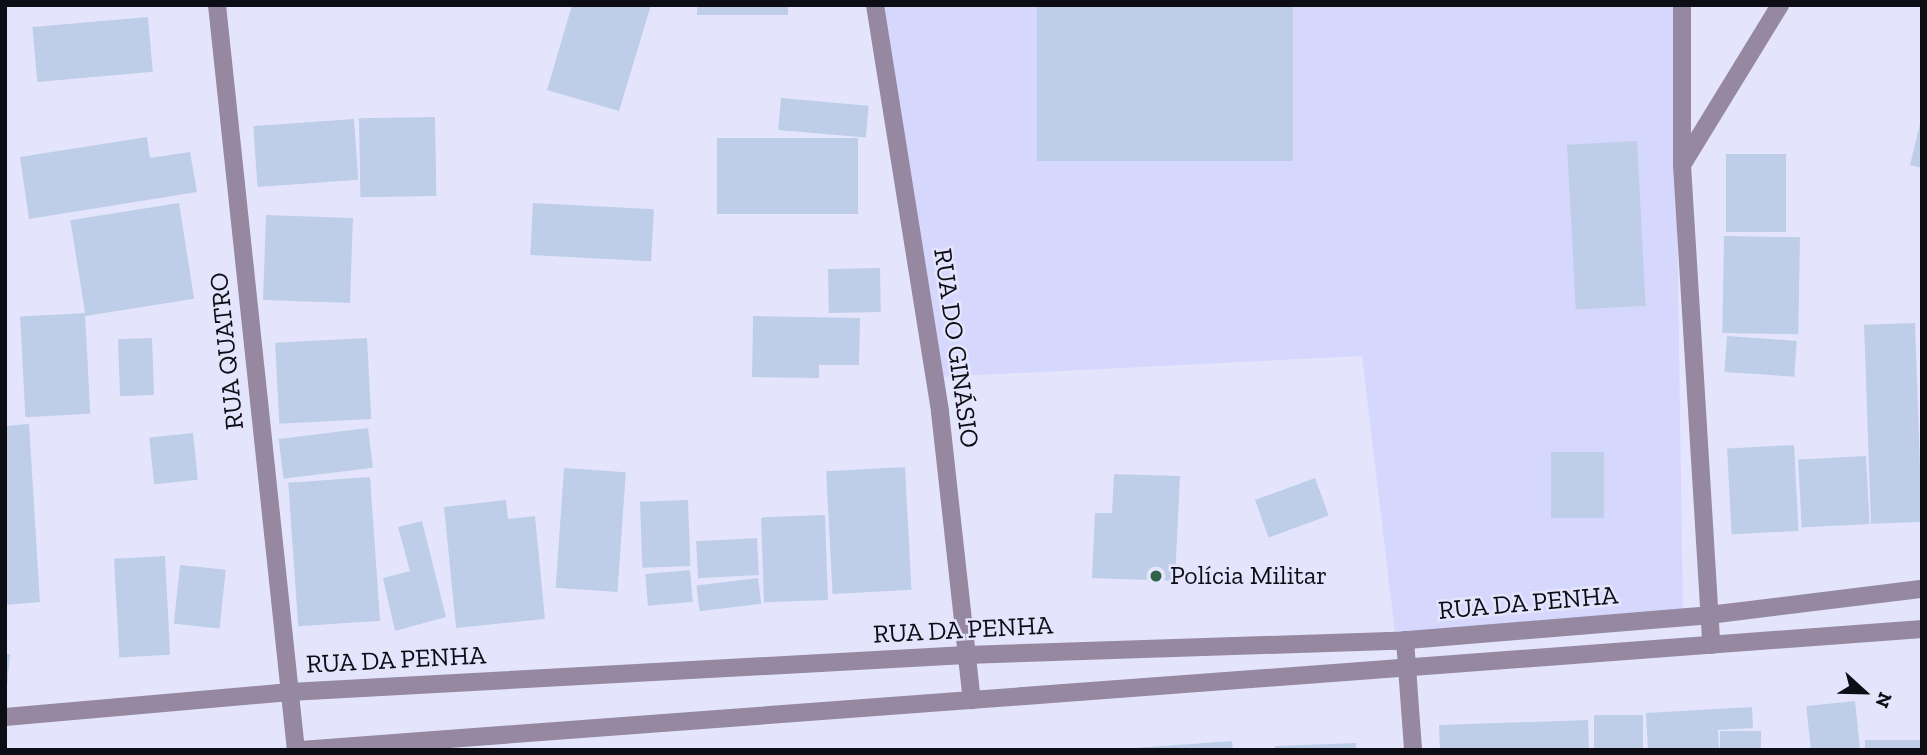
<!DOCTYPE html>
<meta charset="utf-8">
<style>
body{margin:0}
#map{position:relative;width:1927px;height:755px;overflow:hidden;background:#e4e5fd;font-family:"Zilla Slab",serif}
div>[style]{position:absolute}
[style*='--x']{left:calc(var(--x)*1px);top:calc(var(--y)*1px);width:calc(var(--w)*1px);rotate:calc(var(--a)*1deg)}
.built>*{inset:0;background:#d6d7fc}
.building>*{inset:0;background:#becee8;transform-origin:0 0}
.minor>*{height:18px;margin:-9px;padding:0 9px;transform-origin:9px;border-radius:9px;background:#9688a1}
.tertiary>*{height:18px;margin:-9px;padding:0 9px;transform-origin:9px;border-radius:9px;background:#9688a1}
.dots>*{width:19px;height:19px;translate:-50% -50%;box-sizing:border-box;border:4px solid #e4e5fd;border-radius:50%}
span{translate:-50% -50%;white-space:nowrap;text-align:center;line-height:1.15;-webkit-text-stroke:5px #e4e5fd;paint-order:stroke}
.street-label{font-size:26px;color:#0d0d16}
.poi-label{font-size:26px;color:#0d0d16}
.left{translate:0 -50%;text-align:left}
.frame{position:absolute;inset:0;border:7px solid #0d0d16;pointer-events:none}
.north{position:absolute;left:1829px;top:657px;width:70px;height:70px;-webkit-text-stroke:5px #e4e5fd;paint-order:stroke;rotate:112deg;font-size:19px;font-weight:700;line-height:28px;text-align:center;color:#0d0d16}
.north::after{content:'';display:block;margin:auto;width:24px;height:32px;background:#0d0d16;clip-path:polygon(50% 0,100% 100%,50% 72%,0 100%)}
</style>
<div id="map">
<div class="built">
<div style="clip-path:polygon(879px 5px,1674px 5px,1683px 617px,1396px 641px,1362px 356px,939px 377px)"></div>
</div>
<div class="building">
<div style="clip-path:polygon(572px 5px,651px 5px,619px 111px,547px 90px)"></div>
<div style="left:697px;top:5px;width:91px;height:10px"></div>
<div style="left:1037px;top:5px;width:256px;height:156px"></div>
<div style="left:148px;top:17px;width:55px;height:116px;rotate:85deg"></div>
<div style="left:781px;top:98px;width:88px;height:32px;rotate:5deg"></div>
<div style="left:435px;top:117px;width:79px;height:76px;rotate:89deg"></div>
<div style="left:354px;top:119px;width:61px;height:101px;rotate:86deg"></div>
<div style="clip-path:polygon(1921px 120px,1922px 120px,1922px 168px,1910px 165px)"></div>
<div style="clip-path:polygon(147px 137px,150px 158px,190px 152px,197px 192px,29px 219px,20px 157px)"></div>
<div style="left:717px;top:138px;width:141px;height:76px"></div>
<div style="left:1637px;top:141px;width:165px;height:70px;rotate:87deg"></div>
<div style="left:1726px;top:154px;width:60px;height:78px"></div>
<div style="left:179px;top:203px;width:97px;height:110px;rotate:81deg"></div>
<div style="left:533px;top:203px;width:121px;height:52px;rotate:3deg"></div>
<div style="left:266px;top:215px;width:87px;height:85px;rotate:2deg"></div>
<div style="left:1724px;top:236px;width:76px;height:97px;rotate:1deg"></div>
<div style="left:880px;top:268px;width:44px;height:52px;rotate:89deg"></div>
<div style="left:85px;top:313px;width:101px;height:65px;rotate:87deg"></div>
<div style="clip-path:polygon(753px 316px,860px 318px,859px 365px,819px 365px,819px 378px,752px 377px)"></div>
<div style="left:1915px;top:323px;width:199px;height:51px;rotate:88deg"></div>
<div style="left:1727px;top:336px;width:70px;height:36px;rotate:4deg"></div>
<div style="left:152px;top:338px;width:57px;height:34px;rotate:88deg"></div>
<div style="left:367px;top:338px;width:81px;height:92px;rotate:87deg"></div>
<div style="clip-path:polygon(29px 424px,40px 602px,5px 605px,5px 426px)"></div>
<div style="left:368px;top:428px;width:40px;height:90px;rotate:83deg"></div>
<div style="left:193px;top:433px;width:47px;height:44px;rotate:84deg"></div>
<div style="left:1794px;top:445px;width:86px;height:67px;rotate:87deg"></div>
<div style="left:1551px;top:452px;width:53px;height:66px"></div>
<div style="left:1866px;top:456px;width:68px;height:68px;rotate:87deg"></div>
<div style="left:905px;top:467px;width:123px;height:79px;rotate:87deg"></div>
<div style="left:564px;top:468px;width:62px;height:120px;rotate:4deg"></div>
<div style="clip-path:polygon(1114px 474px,1180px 476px,1175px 581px,1092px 578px,1095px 513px,1112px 513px)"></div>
<div style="left:370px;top:477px;width:144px;height:82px;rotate:86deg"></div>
<div style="left:1315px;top:478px;width:40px;height:64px;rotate:70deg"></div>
<div style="clip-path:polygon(506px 500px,508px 519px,535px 516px,545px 619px,456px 628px,444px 507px)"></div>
<div style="left:688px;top:500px;width:66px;height:48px;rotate:88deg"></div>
<div style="left:825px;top:515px;width:85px;height:64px;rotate:88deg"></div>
<div style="clip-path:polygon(422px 521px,446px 617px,395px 631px,383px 578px,410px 571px,398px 527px)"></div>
<div style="left:757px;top:538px;width:37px;height:61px;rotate:87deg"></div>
<div style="left:165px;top:556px;width:99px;height:51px;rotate:87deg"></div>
<div style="left:180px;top:565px;width:46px;height:59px;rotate:6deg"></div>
<div style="left:690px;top:570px;width:32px;height:45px;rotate:85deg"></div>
<div style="left:758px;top:578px;width:26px;height:62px;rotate:83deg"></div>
<div style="clip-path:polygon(5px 654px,10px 654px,7px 686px,5px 686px)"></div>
<div style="left:1855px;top:701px;width:49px;height:49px;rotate:84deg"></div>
<div style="clip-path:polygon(1752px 707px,1753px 728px,1718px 730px,1719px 750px,1648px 750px,1646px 713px)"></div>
<div style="left:1643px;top:715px;width:35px;height:49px;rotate:90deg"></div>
<div style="clip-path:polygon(1588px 720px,1589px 750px,1440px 750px,1439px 725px)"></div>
<div style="left:1761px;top:731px;width:19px;height:41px;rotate:90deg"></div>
<div style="left:1865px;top:740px;width:57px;height:10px"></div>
<div style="clip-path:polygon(1232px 741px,1233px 750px,1135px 750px,1135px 748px)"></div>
<div style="clip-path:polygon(1356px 743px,1356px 750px,1275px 750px,1275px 746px)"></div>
</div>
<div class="minor">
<div style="--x:217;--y:5;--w:749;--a:83.95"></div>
<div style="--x:875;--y:5;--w:412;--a:80.9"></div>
<div style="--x:940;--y:412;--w:290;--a:83.7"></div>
<div style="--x:1682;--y:5;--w:160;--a:90"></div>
<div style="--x:1682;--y:165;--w:481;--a:86.5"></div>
<div style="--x:1682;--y:165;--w:188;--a:-58.5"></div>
<div style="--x:1405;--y:640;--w:110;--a:85.8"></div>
</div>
<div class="tertiary">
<div style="--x:5;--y:717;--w:286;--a:-5"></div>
<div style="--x:290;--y:692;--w:677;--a:-3.13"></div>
<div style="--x:966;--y:655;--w:430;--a:-1.9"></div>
<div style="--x:1396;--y:641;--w:314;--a:-4.7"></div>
<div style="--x:1709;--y:615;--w:215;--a:-7"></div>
<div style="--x:301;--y:750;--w:1626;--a:-4.27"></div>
</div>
<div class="dots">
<div style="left:1156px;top:576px;background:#2f6246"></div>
</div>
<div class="street-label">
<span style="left:956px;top:348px;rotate:82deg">RUA DO GINÁSIO</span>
<span style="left:227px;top:351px;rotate:-96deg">RUA QUATRO</span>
<span style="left:1528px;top:603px;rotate:-5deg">RUA DA PENHA</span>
<span style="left:963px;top:630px;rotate:-3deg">RUA DA PENHA</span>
<span style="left:396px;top:660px;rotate:-3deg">RUA DA PENHA</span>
</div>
<div class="poi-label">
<span class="left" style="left:1170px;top:576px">Polícia Militar</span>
</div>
<div class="frame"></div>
<div class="north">N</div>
</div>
